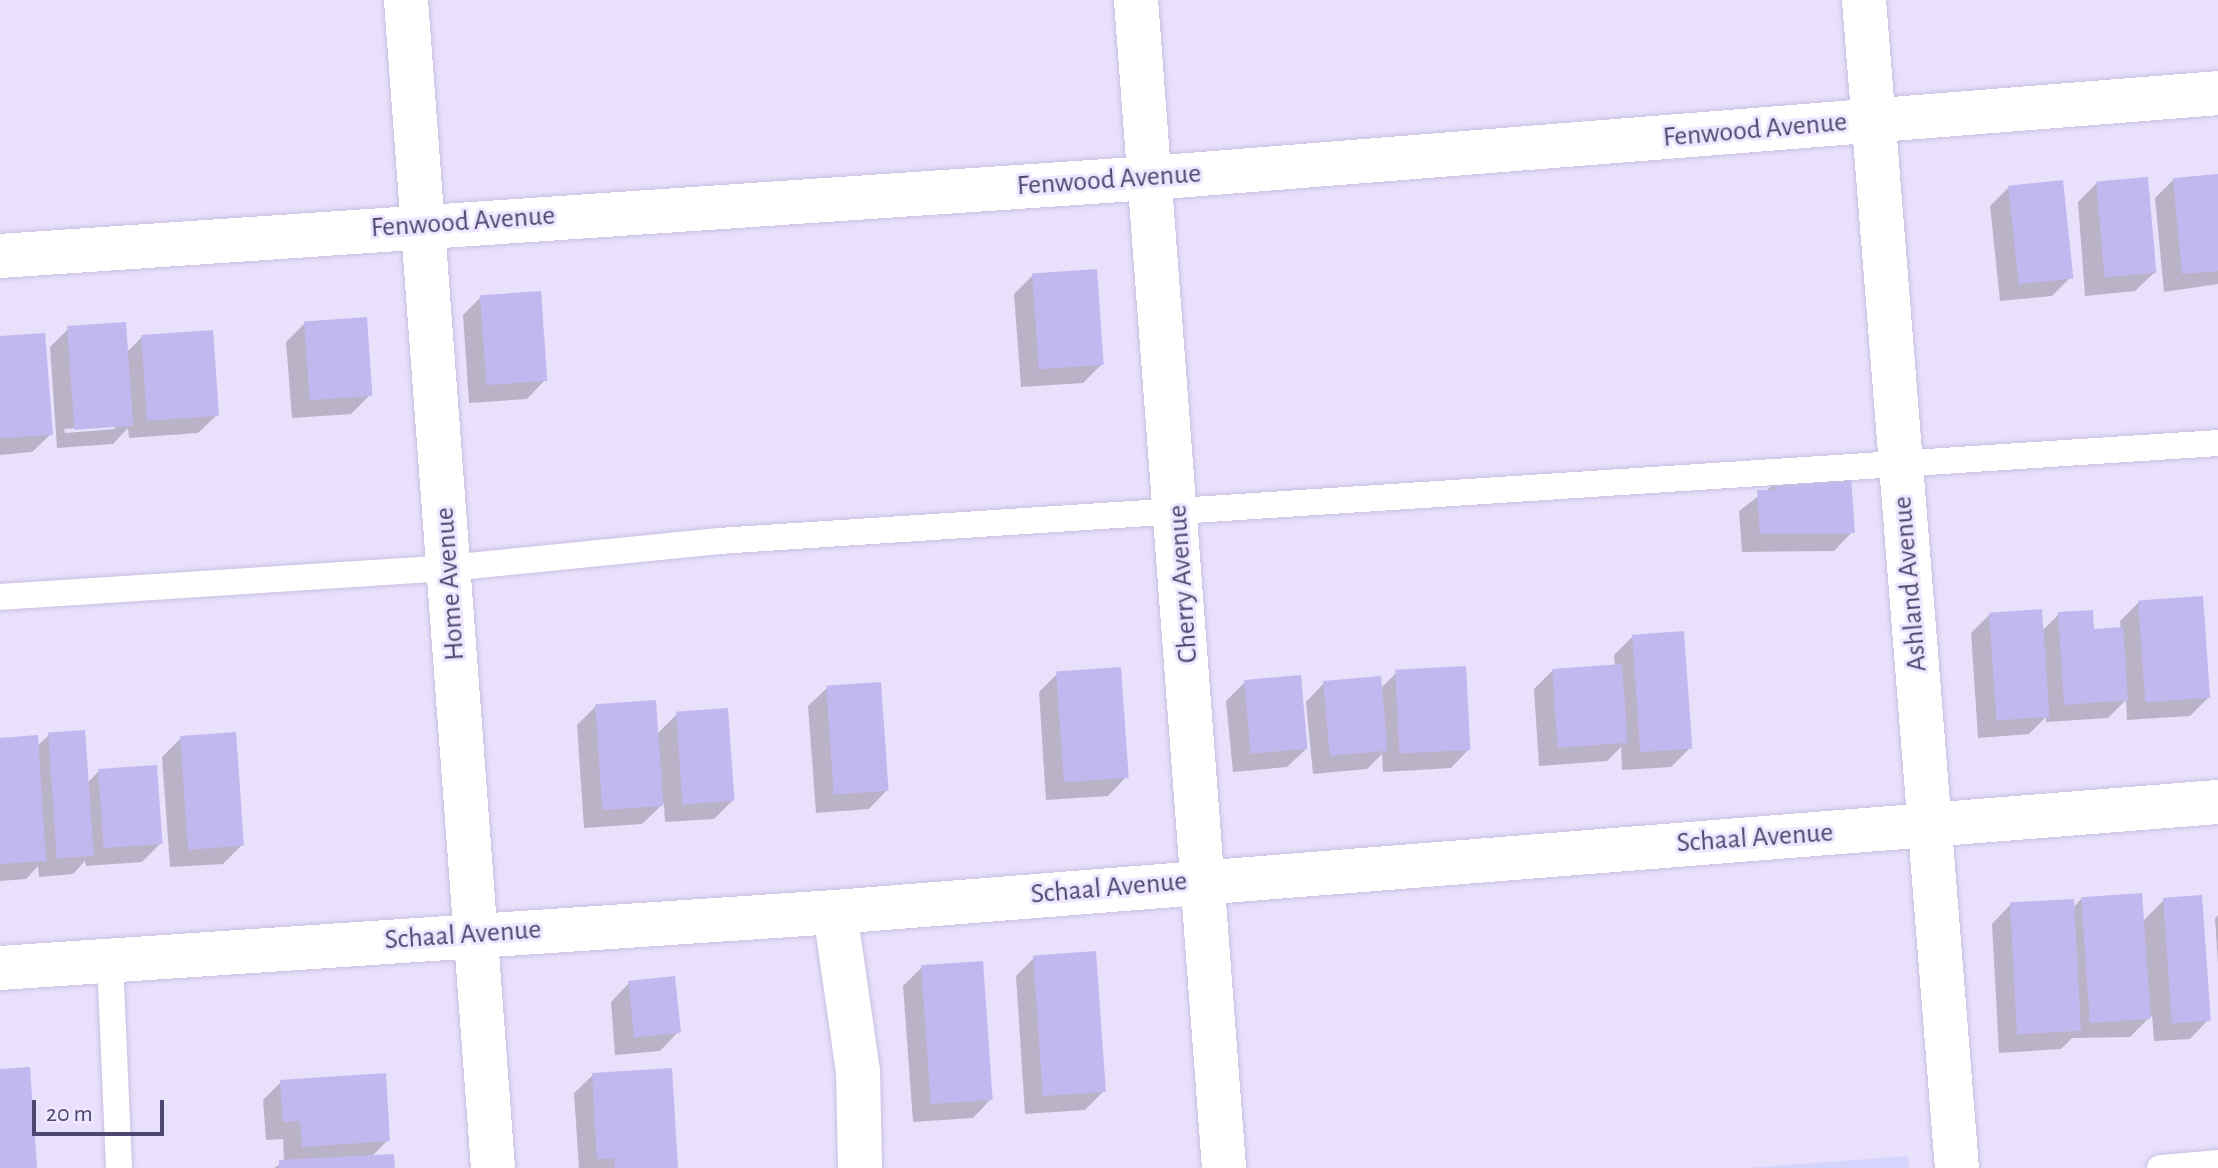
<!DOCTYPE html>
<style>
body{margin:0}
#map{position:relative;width:2218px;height:1168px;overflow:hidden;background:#e9e0fb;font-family:"Alegreya Sans",sans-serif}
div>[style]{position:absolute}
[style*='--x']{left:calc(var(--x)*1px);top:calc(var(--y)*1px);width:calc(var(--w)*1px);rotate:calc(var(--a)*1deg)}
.commercial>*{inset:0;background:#d5d4fc}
.shadow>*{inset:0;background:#0003}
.building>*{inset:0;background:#bfb9f0;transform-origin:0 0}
.roads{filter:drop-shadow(0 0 2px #c6c0e1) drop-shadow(0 0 2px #c6c0e1)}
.service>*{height:26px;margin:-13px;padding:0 13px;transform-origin:13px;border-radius:13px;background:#fff}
.minor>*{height:44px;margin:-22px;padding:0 22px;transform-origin:22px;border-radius:22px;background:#fff}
span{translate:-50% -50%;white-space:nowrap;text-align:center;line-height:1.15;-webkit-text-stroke:6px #eee6ff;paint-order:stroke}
.street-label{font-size:28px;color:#4c4871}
.scale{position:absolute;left:32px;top:1100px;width:132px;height:36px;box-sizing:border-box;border:4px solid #4c4871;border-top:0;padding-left:10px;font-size:24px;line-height:28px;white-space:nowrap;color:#4c4871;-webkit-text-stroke:6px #eee6ff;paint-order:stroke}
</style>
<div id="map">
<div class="commercial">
<div style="clip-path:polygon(1908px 1156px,1909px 1168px,1748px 1168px)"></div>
</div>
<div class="shadow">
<div style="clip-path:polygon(2218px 176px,2218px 284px,2164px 292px,2155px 198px,2173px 180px)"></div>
<div style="clip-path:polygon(2097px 183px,2154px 273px,2135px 291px,2085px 296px,2078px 202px)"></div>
<div style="clip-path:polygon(2009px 187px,2071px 277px,2052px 296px,2000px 301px,1990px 206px)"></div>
<div style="clip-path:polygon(1033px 275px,1102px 364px,1083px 383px,1021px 387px,1014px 294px)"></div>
<div style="clip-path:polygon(481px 297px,545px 380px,527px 399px,469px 403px,463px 315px)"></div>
<div style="clip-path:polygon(305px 323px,370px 395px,351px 414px,292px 418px,286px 342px)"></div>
<div style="clip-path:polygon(evenodd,68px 329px,126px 353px,142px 337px,217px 415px,198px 433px,129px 438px,128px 428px,113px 444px,57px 448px,50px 347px,68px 329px,115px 425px,115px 429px,65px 433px,64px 429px,115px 425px)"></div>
<div style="clip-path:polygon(0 338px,51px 434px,32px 452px,0 455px)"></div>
<div style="clip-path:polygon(1776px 483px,1852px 532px,1834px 551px,1742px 552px,1739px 511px)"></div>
<div style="clip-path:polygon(2139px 602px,2209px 697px,2190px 716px,2127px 720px,2126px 700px,2108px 718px,2046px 722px,2046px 717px,2029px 734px,1978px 738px,1971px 633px,1990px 614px,2042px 631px,2059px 614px,2093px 632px,2121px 630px,2120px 621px)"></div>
<div style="clip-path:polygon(1633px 636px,1690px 748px,1671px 767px,1622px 770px,1621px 747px,1607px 761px,1539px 766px,1534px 689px,1552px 671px,1615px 666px,1614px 655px)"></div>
<div style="clip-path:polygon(1396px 673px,1469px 749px,1451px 768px,1383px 772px,1382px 754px,1367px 769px,1313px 774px,1306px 702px,1324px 683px,1380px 689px)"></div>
<div style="clip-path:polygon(1057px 674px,1126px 777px,1108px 796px,1046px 800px,1039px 692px)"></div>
<div style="clip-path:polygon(1245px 682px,1306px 749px,1287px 767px,1233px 772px,1226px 701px)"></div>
<div style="clip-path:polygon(827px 688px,887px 790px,869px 809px,816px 813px,808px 706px)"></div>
<div style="clip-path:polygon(596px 706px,656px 735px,677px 714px,733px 800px,714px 819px,665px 822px,664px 803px,642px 824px,584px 828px,577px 725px)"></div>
<div style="clip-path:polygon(49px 735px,86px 784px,99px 771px,161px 843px,142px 862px,86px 866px,85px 861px,73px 874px,39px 877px,38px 866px,26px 879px,0 881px,0 740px,36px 747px)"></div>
<div style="clip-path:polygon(181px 738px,242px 845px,223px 864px,170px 867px,162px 757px)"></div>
<div style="clip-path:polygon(2081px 899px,2142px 922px,2164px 900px,2208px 1020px,2190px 1039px,2154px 1041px,2152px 1015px,2130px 1037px,2072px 1038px,2061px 1049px,1999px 1053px,1992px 924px,2010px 905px,2073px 908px)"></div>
<div style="clip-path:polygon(2218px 915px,2218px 963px,2215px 918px)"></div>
<div style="clip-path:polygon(1034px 958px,1104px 1091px,1085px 1110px,1025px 1114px,1016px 976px)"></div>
<div style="clip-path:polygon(922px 967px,991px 1099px,973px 1118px,913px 1122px,903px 986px)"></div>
<div style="clip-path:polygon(629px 983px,678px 1032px,660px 1051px,615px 1055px,611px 1002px)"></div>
<div style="clip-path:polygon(593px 1075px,676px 1168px,579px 1168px,574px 1093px)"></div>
<div style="clip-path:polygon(281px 1082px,388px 1140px,371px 1157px,393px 1168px,274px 1168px,284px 1162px,283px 1139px,266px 1140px,263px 1100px)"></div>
</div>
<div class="building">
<div style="clip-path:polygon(2218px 174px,2218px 271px,2182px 274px,2173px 178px)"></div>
<div style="left:2148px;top:177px;width:96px;height:52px;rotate:85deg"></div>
<div style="left:2063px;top:180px;width:99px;height:55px;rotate:84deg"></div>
<div style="left:1097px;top:269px;width:96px;height:65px;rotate:86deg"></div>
<div style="left:541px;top:291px;width:90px;height:61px;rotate:86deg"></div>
<div style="left:367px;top:317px;width:79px;height:63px;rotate:86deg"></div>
<div style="left:126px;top:322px;width:104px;height:59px;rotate:86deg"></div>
<div style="left:213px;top:330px;width:86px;height:72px;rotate:86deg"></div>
<div style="clip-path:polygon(45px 333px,53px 435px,0 438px,0 336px)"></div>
<div style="clip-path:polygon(1851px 477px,1855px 533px,1760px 534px,1757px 490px,1776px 490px,1775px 481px)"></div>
<div style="left:2203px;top:596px;width:102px;height:65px;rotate:86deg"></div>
<div style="left:2042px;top:609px;width:108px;height:53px;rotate:86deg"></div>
<div style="clip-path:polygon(2093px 610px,2094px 629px,2123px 627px,2128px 700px,2064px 705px,2058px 612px)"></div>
<div style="left:1684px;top:631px;width:118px;height:52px;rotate:86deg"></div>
<div style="left:1622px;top:664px;width:79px;height:70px;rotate:86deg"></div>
<div style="left:1466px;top:666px;width:84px;height:71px;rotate:87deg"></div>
<div style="left:1121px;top:667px;width:111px;height:65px;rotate:86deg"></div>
<div style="left:1301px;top:675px;width:74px;height:57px;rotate:85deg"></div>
<div style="left:1381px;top:676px;width:75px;height:58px;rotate:85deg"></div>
<div style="left:881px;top:682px;width:109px;height:55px;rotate:86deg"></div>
<div style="left:656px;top:700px;width:106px;height:61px;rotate:86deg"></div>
<div style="left:728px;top:708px;width:93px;height:52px;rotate:86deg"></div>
<div style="left:85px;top:730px;width:126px;height:37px;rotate:86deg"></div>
<div style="left:236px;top:732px;width:114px;height:56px;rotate:86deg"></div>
<div style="clip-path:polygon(38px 735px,46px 861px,0 864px,0 738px)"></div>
<div style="left:157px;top:765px;width:79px;height:59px;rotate:86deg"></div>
<div style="left:2142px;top:893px;width:126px;height:61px;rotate:86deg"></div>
<div style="left:2202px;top:895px;width:126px;height:39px;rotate:86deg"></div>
<div style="left:2074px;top:899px;width:132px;height:64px;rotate:87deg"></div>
<div style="left:1096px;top:951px;width:141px;height:63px;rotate:86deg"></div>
<div style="left:983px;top:961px;width:139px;height:62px;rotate:86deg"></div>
<div style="left:675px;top:976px;width:57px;height:47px;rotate:84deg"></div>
<div style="clip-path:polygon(30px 1067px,37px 1168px,0 1168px,0 1069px)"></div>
<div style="clip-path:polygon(672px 1068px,678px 1168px,615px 1168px,614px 1158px,597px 1159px,592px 1073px)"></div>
<div style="clip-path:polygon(386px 1073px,390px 1141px,302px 1147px,300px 1121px,283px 1122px,280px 1080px)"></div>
<div style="clip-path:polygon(394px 1154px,395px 1168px,279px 1168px,279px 1160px)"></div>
</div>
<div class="roads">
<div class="service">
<div style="--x:0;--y:597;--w:450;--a:-3.7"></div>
<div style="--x:449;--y:568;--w:271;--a:-5.7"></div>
<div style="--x:719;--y:541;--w:1502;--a:-3.74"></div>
<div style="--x:110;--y:961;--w:207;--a:87.5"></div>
<div style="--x:2160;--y:1168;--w:58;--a:-4.9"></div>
</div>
<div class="minor">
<div style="--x:406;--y:0;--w:1171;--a:85.74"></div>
<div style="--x:1136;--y:0;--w:1171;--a:85.69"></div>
<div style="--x:1864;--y:0;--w:1172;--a:85.45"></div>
<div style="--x:0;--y:256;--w:1154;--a:-3.88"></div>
<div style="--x:1151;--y:178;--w:1070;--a:-4.55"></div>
<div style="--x:835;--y:912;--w:161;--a:81.8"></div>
<div style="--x:858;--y:1071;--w:97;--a:88.8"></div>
<div style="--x:0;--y:968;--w:837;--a:-3.84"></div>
<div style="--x:835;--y:912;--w:1387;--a:-4.55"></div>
</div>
</div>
<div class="street-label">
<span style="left:1755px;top:130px;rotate:-5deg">Fenwood Avenue</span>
<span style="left:1109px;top:180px;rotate:-4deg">Fenwood Avenue</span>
<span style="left:463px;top:222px;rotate:-4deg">Fenwood Avenue</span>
<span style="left:450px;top:584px;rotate:-94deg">Home Avenue</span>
<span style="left:1183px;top:584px;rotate:-94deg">Cherry Avenue</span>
<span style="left:1910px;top:584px;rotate:-95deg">Ashland Avenue</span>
<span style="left:1755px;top:838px;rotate:-4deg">Schaal Avenue</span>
<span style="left:1109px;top:888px;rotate:-5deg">Schaal Avenue</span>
<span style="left:463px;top:935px;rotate:-4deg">Schaal Avenue</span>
</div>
<div class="scale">20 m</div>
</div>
